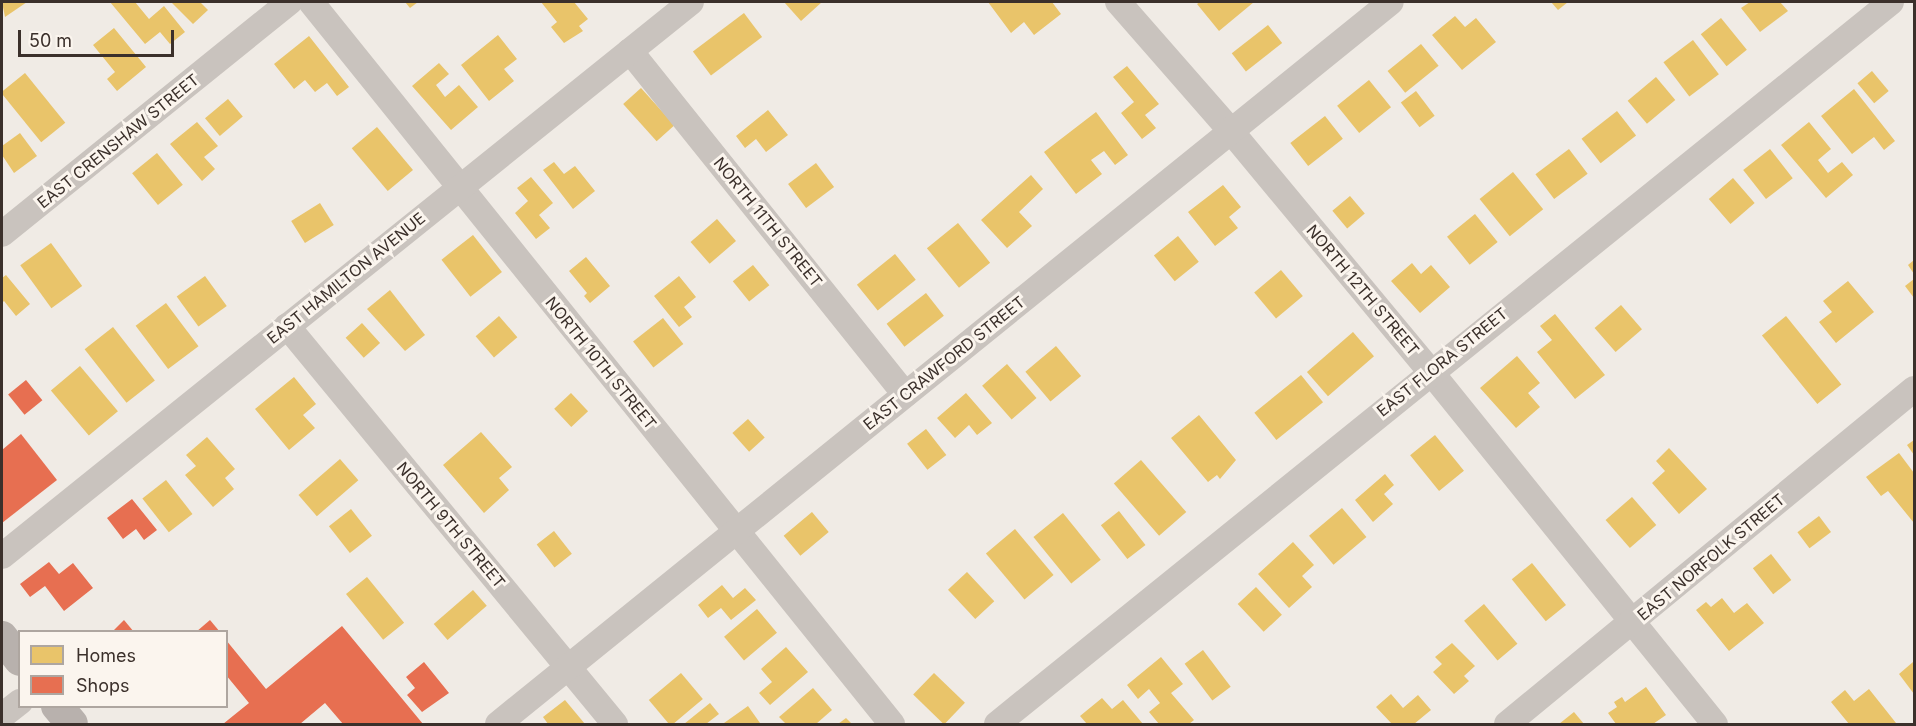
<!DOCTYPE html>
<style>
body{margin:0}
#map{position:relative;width:1916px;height:726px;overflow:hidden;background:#f0ebe5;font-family:Inter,sans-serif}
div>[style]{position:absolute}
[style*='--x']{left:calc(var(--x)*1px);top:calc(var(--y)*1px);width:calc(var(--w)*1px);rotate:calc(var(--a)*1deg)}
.homes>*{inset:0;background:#e9c46a;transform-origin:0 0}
.shops>*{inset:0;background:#e76f51;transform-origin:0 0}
.minor>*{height:26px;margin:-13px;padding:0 13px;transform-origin:13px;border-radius:13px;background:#c9c3be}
.major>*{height:32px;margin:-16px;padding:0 16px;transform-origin:16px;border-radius:16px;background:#b8b1ad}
span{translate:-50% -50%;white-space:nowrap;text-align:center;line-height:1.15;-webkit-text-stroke:6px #fbf5ee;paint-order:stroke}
.street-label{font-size:16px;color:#3b302b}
.frame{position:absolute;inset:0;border:3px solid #3b302b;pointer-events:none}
.legend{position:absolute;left:18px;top:630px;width:210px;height:78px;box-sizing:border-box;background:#fbf5ee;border:2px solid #aea6a0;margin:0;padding:8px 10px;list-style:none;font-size:18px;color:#3b302b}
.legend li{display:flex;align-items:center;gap:12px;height:30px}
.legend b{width:30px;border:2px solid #aea6a0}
.scale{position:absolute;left:18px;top:30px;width:156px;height:27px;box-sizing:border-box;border:3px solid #3b302b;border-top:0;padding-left:8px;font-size:18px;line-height:21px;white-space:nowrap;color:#3b302b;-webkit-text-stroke:4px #fbf5ee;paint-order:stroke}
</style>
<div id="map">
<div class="homes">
<div style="clip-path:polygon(2px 2px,27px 2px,5px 17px)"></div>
<div style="clip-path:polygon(110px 2px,135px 2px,149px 19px,164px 6px,185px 32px,170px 44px,160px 32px,145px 44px)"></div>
<div style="clip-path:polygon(171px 2px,200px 2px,208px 10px,193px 24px)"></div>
<div style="clip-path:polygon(405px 2px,418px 2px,410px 8px)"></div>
<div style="clip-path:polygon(541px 2px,574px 2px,588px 19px,579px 26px,583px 31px,564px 43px,551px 27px,557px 22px)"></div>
<div style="clip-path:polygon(784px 2px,822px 2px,801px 21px)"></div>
<div style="clip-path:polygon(988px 2px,1052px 2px,1061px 14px,1034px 35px,1024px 22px,1011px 33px)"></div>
<div style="clip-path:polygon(1200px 2px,1254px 2px,1219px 31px,1197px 4px)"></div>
<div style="clip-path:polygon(1551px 2px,1568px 2px,1558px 10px)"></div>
<div style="clip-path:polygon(1750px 2px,1780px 2px,1788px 11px,1760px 32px,1741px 8px)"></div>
<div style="left:744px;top:13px;width:30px;height:64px;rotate:53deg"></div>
<div style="clip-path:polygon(1455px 16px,1465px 27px,1476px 18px,1496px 42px,1462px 70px,1432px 35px)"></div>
<div style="left:1721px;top:18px;width:41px;height:26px;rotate:51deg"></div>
<div style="left:1268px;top:25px;width:23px;height:46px;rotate:52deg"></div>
<div style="clip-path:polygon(114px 28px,146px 67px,117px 91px,107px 79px,115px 72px,93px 45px)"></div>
<div style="clip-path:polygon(498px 35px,517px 59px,504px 69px,514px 81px,489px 101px,461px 65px)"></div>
<div style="clip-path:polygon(309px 36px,349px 87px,337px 96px,327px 83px,315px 92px,305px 80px,294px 89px,274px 64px)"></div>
<div style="left:1693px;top:40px;width:43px;height:37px;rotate:53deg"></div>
<div style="left:1421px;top:44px;width:28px;height:43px;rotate:51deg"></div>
<div style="clip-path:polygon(439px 63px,449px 74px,436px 85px,445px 97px,459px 85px,478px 107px,451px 130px,412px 86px)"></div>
<div style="clip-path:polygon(1127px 66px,1159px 104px,1145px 115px,1156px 128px,1142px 139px,1121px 113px,1134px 102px,1113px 77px)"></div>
<div style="left:1872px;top:71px;width:26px;height:19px;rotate:50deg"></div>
<div style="left:25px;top:73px;width:64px;height:31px;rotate:51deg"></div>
<div style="left:1656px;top:77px;width:30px;height:37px;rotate:50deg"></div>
<div style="left:1369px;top:80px;width:35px;height:41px;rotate:51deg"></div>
<div style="left:641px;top:88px;width:50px;height:24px;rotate:48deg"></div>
<div style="clip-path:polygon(1854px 89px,1895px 141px,1884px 150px,1874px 137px,1852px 154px,1821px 116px)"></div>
<div style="left:1416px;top:91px;width:31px;height:19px;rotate:53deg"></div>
<div style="left:228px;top:99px;width:23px;height:30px;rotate:50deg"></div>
<div style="clip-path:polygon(768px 110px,788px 135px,766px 152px,756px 139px,745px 148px,736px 136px)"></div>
<div style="left:1617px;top:111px;width:31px;height:45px;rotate:52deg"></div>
<div style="clip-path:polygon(1096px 112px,1128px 155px,1115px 165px,1104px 151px,1091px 160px,1102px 174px,1076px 194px,1044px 152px)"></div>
<div style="left:1325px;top:116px;width:29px;height:44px;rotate:52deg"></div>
<div style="clip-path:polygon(197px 122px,218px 146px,204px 157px,215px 169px,202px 181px,170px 144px)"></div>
<div style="clip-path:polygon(1809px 122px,1831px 149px,1818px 160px,1828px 173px,1842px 162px,1853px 175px,1826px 198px,1781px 145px)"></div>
<div style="left:377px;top:127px;width:56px;height:33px;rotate:50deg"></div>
<div style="clip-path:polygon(20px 133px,37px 156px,14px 173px,2px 155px,2px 146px)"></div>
<div style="left:1569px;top:149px;width:31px;height:42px;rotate:53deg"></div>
<div style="left:1770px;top:149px;width:37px;height:34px;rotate:52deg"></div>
<div style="left:157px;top:153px;width:41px;height:32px;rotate:51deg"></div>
<div style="clip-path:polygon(554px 162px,564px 174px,575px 166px,595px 191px,573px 209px,543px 170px)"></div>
<div style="left:816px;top:163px;width:30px;height:35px;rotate:53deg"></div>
<div style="left:1513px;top:172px;width:48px;height:43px;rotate:51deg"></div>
<div style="clip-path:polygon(1031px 175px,1043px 189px,1019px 212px,1032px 226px,1007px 248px,981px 220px)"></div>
<div style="clip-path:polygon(531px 177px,553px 203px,539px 215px,550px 228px,536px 239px,515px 213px,528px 201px,517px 188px)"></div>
<div style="left:1733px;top:178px;width:33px;height:32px;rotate:49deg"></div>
<div style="clip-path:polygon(1223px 185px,1241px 207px,1229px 217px,1238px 228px,1215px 246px,1188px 212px)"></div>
<div style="left:1350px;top:196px;width:23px;height:23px;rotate:50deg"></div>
<div style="left:320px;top:203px;width:26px;height:34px;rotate:58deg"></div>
<div style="left:1475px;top:214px;width:36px;height:36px;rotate:51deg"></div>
<div style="left:717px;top:219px;width:29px;height:35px;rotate:49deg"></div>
<div style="left:958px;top:223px;width:51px;height:40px;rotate:51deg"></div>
<div style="left:473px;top:235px;width:47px;height:40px;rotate:52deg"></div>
<div style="left:1178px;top:236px;width:33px;height:31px;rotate:51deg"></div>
<div style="left:51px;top:243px;width:53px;height:38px;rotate:54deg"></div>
<div style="left:895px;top:254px;width:33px;height:49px;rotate:51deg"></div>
<div style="clip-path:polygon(586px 257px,610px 286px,590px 303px,584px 296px,587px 293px,569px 271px)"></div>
<div style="clip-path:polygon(1914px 260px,1914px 274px,1908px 265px)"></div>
<div style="clip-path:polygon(1412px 263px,1421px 274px,1431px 265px,1450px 287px,1420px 313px,1391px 281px)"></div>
<div style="left:753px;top:265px;width:26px;height:26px;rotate:51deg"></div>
<div style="left:1281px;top:270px;width:34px;height:35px;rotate:50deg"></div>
<div style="clip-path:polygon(6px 275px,30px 304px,16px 316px,4px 301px,2px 303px,2px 278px)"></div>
<div style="left:205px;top:276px;width:37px;height:35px;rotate:54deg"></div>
<div style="clip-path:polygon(679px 276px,696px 297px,684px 307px,692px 317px,679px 327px,654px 296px)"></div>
<div style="clip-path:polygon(1914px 279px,1914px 298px,1905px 286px)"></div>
<div style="clip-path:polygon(1848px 281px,1874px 312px,1836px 343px,1819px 322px,1832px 312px,1823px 301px)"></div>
<div style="clip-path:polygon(390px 290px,425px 335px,405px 351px,367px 309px)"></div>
<div style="left:926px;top:293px;width:29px;height:50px;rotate:52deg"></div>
<div style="left:166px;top:303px;width:54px;height:38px;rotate:53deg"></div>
<div style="left:1621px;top:305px;width:32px;height:35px;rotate:49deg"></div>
<div style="clip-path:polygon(1555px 314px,1605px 375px,1575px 399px,1537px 352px,1552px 340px,1540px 326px)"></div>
<div style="left:499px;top:316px;width:28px;height:31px;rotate:49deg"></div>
<div style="left:1786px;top:316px;width:88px;height:31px;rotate:51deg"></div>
<div style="left:663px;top:318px;width:33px;height:38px;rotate:52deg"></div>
<div style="left:362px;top:323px;width:27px;height:22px;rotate:48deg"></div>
<div style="left:113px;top:327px;width:68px;height:36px;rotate:52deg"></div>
<div style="left:1353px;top:332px;width:32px;height:61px;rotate:49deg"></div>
<div style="left:1056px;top:346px;width:39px;height:40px;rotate:50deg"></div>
<div style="clip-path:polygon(1517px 356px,1540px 383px,1528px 393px,1540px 407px,1516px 428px,1480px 388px)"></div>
<div style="left:1007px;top:364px;width:45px;height:33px;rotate:49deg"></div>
<div style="left:80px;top:366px;width:59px;height:38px;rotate:50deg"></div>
<div style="left:1301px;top:375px;width:35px;height:60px;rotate:51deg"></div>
<div style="clip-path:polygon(294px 377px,316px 404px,303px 415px,315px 428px,289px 450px,255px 409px)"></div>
<div style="left:571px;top:393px;width:25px;height:23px;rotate:47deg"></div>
<div style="clip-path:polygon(966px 393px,992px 423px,977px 435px,969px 425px,955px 438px,937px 418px)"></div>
<div style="clip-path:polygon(1199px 415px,1236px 460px,1220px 479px,1217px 475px,1208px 482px,1171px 438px)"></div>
<div style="left:748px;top:419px;width:25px;height:21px;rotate:48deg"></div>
<div style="left:926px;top:429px;width:33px;height:24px;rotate:52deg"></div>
<div style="clip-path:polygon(481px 432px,512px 467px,499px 478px,509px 490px,484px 513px,443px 465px)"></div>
<div style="left:1435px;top:435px;width:46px;height:32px;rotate:51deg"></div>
<div style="clip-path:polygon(207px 437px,235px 469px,225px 478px,234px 489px,213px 507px,185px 475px,196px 466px,186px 455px)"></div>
<div style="clip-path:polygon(1914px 440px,1914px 455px,1907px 445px)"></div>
<div style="clip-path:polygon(1669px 448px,1707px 489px,1679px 514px,1652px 483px,1665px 471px,1656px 461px)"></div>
<div style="clip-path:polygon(1899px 453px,1914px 473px,1914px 523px,1888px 491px,1881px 496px,1866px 477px)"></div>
<div style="left:340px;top:459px;width:28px;height:55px;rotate:49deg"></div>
<div style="left:1141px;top:460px;width:69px;height:36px;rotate:49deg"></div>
<div style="clip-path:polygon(1385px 474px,1394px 485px,1384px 494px,1393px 504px,1373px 522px,1355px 500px)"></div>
<div style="left:166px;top:480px;width:43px;height:30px;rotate:52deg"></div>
<div style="left:1632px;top:497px;width:37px;height:35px;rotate:49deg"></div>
<div style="left:1342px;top:508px;width:38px;height:43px;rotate:50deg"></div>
<div style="left:351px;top:509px;width:34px;height:28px;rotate:52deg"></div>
<div style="left:1119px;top:511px;width:43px;height:23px;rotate:52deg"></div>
<div style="left:812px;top:512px;width:26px;height:37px;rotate:50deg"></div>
<div style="left:1063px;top:513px;width:60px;height:38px;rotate:51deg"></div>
<div style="left:1819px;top:516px;width:20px;height:27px;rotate:53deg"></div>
<div style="left:1015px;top:529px;width:60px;height:38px;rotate:50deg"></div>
<div style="left:554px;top:531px;width:29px;height:22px;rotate:52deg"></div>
<div style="clip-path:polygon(1293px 542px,1314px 565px,1302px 576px,1312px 587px,1289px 608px,1258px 574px)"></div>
<div style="left:1771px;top:554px;width:33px;height:23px;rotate:52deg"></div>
<div style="left:1532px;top:563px;width:54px;height:26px;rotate:51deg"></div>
<div style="left:967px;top:572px;width:40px;height:26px;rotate:47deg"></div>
<div style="left:367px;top:577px;width:59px;height:27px;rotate:51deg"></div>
<div style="clip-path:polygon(722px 585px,733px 598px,745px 588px,756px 600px,731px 620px,721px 608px,708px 618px,698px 605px)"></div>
<div style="left:1256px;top:587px;width:38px;height:25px;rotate:47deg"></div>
<div style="left:473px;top:590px;width:21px;height:52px;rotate:49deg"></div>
<div style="clip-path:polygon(1722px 598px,1734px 613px,1747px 603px,1764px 623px,1729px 651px,1696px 610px,1706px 602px,1711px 607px)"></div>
<div style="left:1484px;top:604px;width:52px;height:26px;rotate:50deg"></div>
<div style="left:757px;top:609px;width:31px;height:43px;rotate:50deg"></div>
<div style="clip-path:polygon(1452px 643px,1475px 666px,1464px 676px,1469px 681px,1454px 694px,1433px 672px,1442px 664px,1435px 657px)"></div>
<div style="clip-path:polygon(786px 647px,808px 672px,770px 705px,759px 693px,772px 682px,761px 669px)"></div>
<div style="left:1203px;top:650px;width:46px;height:23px;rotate:53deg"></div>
<div style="clip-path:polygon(1161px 657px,1183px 684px,1171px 693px,1194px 720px,1189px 724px,1159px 724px,1149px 712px,1160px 703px,1149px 689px,1138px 699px,1127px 685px)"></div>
<div style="clip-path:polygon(1913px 662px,1914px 665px,1914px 694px,1899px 674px)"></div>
<div style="left:681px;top:673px;width:34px;height:42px;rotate:50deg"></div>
<div style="left:934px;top:673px;width:43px;height:30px;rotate:44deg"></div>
<div style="clip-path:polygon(1646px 687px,1666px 715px,1653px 724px,1616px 724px,1608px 713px,1617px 707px,1614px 702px,1622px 697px,1625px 702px)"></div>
<div style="clip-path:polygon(813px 688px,832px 710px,816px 724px,786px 724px,779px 717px)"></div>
<div style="clip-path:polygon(1869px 689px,1896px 723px,1894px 724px,1849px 724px,1831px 702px,1845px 690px,1854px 701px)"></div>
<div style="clip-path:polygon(1391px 694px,1403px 708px,1418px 695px,1431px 710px,1414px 724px,1392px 724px,1376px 707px)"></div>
<div style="clip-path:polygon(1102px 698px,1112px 709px,1123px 700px,1143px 724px,1087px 724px,1080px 716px)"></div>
<div style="clip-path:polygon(565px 700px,585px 724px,548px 724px,543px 717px)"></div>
<div style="clip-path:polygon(710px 703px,719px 714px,706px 724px,684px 724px)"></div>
<div style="clip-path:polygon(748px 706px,760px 723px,725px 724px,724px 723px)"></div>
<div style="clip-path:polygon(1574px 712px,1584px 724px,1559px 724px)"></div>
<div style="clip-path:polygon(846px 718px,852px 724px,838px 724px)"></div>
</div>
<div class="shops">
<div style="left:26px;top:380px;width:26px;height:23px;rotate:51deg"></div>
<div style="clip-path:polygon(21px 434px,57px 480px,2px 523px,2px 450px)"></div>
<div style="clip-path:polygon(132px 499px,157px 530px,144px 540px,136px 529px,123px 539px,107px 518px)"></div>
<div style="clip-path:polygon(49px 562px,59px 574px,73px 563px,93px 588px,64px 611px,45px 586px,30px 597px,20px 584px)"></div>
<div style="clip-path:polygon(124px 620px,134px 632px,112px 632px)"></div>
<div style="clip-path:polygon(210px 620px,220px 632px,196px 632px)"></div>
<div style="clip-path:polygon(342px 626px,423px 724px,343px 724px,325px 703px,300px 724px,223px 724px,249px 703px,226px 675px,226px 640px,266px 689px)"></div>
<div style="clip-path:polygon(424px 662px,449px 693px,422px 712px,407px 695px,415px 688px,406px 677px)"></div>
</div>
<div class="minor">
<div style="--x:311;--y:2;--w:927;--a:51.18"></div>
<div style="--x:1118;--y:2;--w:170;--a:48.8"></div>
<div style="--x:1230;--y:130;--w:313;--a:50.3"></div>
<div style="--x:1430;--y:371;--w:454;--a:51.1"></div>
<div style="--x:630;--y:51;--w:440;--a:51.3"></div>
<div style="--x:2;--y:234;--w:370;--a:-38.9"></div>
<div style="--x:287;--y:326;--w:516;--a:50.51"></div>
<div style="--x:2;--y:556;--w:884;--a:-38.8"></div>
<div style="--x:2;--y:716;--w:23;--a:-38"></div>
<div style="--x:498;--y:724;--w:1148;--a:-38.96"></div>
<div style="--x:997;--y:724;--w:1149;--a:-38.92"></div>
<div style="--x:1507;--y:724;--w:527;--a:-39.46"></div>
</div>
<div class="major">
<div style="--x:2;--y:637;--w:29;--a:52"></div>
<div style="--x:57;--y:706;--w:23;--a:50"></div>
</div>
<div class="street-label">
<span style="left:118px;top:141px;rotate:-39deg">EAST CRENSHAW STREET</span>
<span style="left:768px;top:222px;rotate:51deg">NORTH 11TH STREET</span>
<span style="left:346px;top:278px;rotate:-39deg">EAST HAMILTON AVENUE</span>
<span style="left:1363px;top:290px;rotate:50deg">NORTH 12TH STREET</span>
<span style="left:1442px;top:362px;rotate:-39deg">EAST FLORA STREET</span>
<span style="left:601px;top:363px;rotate:51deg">NORTH 10TH STREET</span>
<span style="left:944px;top:363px;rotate:-39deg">EAST CRAWFORD STREET</span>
<span style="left:451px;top:525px;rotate:50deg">NORTH 9TH STREET</span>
<span style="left:1711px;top:557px;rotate:-40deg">EAST NORFOLK STREET</span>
</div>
<div class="frame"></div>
<ul class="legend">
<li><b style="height:16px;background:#e9c46a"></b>Homes</li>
<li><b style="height:16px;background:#e76f51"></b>Shops</li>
</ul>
<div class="scale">50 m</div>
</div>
